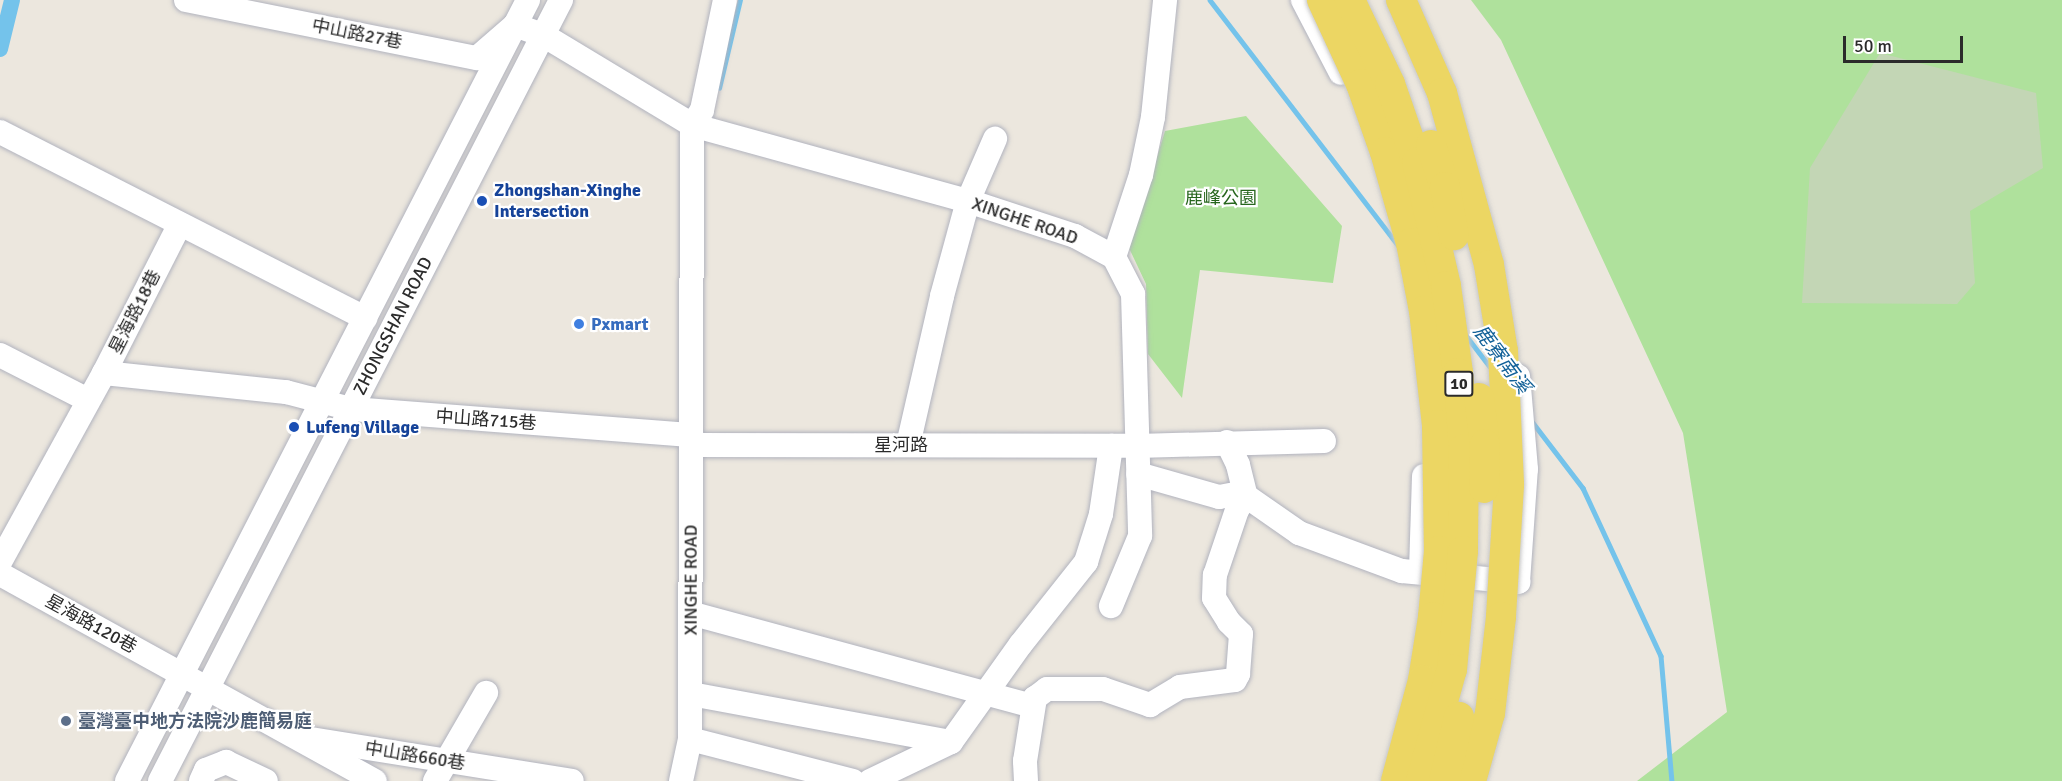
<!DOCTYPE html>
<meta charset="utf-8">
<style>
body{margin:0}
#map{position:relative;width:2062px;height:781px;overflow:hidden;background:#ece7de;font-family:Signika,"Noto Sans TC",sans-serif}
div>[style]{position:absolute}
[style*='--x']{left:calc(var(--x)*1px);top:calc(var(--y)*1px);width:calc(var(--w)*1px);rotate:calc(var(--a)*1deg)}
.green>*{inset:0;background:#afe19c}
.cemetery>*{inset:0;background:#c3d6b5}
.stream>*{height:4.5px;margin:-2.25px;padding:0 2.25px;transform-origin:2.25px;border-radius:2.25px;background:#74c3eb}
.canal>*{height:16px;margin:-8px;padding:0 8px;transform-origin:8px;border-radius:8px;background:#74c3eb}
.roads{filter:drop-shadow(0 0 2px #b1b3be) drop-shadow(0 0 2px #b1b3be)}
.minor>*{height:24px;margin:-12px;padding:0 12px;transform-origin:12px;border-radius:12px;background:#fff}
.bridges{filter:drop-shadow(0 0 2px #c8c8c8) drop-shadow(0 0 2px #c8c8c8)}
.major-bridge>*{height:30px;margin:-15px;padding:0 15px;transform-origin:15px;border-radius:15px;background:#ecd663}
.dots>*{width:16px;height:16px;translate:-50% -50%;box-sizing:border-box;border:3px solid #fff;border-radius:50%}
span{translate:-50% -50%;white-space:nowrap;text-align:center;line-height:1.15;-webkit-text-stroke:4.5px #fff;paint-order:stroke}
.shield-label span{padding:2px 4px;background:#fff;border:2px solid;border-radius:4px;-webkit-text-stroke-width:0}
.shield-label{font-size:16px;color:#2b2b2b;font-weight:700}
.street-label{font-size:18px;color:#2b2b2b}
.transit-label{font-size:18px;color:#164399;font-weight:700}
.left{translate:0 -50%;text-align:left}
.park-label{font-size:18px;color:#27661d}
.shop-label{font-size:18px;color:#366cbe;font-weight:700}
.service-label{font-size:18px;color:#4e5e75;font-weight:700}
.water-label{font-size:20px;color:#126198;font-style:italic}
.scale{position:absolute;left:1843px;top:36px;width:120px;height:27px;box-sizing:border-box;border:3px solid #2b2b2b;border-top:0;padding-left:8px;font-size:18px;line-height:21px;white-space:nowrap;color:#2b2b2b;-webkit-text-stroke:4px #fff;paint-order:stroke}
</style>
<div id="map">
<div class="green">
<div style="clip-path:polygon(1471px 0,2062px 0,2062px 781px,1637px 781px,1727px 712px,1683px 433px,1501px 40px)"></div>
<div style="clip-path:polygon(1246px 116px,1342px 226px,1333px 283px,1200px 270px,1182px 398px,1148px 354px,1146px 284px,1129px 248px,1165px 131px)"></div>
</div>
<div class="cemetery">
<div style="clip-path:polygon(1880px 53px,2036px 93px,2043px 168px,1970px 211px,1975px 283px,1957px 304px,1802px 303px,1810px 168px)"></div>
</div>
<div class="stream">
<div style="--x:1210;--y:0;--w:310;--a:52.5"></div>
<div style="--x:719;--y:88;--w:90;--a:-76.6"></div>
<div style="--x:1465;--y:334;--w:43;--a:52.6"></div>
<div style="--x:1531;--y:420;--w:86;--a:52.6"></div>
<div style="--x:1583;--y:488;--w:185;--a:65.1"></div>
<div style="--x:1661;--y:656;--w:125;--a:85"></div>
</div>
<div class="canal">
<div style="--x:0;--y:49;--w:50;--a:-76.2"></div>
</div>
<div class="roads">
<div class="minor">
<div style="--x:186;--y:0;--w:297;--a:11.3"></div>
<div style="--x:477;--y:58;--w:50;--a:-41"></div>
<div style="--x:515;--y:25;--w:30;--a:20"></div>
<div style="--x:543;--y:35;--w:174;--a:31.1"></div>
<div style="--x:692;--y:125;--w:286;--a:15.4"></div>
<div style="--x:968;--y:201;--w:113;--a:18.1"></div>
<div style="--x:1075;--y:236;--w:44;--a:28.3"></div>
<div style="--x:1114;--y:257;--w:42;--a:62.8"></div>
<div style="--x:1133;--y:294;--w:242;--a:88.3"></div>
<div style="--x:1140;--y:536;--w:76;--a:112.5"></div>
<div style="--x:1303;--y:0;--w:82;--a:62.5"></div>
<div style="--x:692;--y:125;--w:18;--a:-56"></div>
<div style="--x:702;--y:110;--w:112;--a:-78.2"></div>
<div style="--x:0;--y:132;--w:410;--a:27"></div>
<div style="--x:1114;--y:257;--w:86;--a:-71.8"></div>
<div style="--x:1141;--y:175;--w:59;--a:-78.3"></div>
<div style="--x:1153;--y:117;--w:118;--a:-84.1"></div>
<div style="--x:0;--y:355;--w:99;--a:27.1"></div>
<div style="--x:104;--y:373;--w:183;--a:6"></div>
<div style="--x:286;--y:392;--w:67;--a:14.7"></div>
<div style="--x:351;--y:409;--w:341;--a:4.4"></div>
<div style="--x:1227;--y:442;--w:25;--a:64"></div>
<div style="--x:1238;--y:465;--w:32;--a:76"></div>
<div style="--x:1246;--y:496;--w:65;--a:34.9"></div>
<div style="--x:1299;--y:533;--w:110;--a:20.3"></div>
<div style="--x:1402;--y:571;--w:117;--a:5.4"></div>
<div style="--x:1518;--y:582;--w:113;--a:-86"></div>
<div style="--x:1526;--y:469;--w:93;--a:-94.9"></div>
<div style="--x:691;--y:445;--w:446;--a:0.1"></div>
<div style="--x:1137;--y:446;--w:187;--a:-1.5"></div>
<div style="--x:908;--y:445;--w:153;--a:-77.1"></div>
<div style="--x:942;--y:296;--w:98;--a:-74.7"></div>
<div style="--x:968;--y:201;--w:68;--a:-66.5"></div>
<div style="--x:0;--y:562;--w:216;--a:-61.2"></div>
<div style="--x:104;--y:373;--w:167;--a:-63"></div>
<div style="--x:1421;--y:571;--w:95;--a:-88.2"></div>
<div style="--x:0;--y:574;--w:428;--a:28.9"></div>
<div style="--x:690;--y:613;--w:351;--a:15.2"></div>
<div style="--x:1029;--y:705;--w:9;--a:-49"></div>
<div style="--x:691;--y:694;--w:264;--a:10.5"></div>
<div style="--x:311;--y:739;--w:264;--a:9.1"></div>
<div style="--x:690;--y:739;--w:168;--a:14.4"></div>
<div style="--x:127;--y:781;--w:878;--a:-62.82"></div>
<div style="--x:160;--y:781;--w:878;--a:-62.82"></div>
<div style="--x:201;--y:781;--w:12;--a:-66"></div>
<div style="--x:206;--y:770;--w:22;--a:-22"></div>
<div style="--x:226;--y:762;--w:44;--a:25.4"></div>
<div style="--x:435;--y:781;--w:102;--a:-59.9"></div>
<div style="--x:681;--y:781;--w:43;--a:-77.9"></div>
<div style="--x:690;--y:739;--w:614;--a:-89.81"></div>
<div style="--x:870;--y:781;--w:90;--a:-25.7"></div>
<div style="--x:951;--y:742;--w:120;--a:-54.5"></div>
<div style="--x:1021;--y:644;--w:105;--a:-51.6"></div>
<div style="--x:1086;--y:562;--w:50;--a:-72.6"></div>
<div style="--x:1101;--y:514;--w:69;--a:-81.6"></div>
<div style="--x:1026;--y:781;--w:20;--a:-93"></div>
<div style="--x:1025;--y:761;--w:64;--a:-81"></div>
<div style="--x:1035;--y:698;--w:15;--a:-37"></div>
<div style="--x:1047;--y:689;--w:56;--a:0"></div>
<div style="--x:1103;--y:689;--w:50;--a:18.8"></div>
<div style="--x:1150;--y:705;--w:35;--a:-31"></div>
<div style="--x:1180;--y:687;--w:55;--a:-7.3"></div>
<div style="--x:1235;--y:680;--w:7;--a:-63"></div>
<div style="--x:1238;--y:674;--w:40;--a:-85.7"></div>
<div style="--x:1241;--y:634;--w:17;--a:-135"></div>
<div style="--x:1229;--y:622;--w:28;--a:-122"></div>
<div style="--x:1214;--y:598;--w:23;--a:-88"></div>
<div style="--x:1215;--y:575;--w:69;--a:-71.3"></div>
<div style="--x:1237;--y:510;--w:17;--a:-57"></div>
<div style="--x:1246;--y:496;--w:11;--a:-170"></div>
<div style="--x:1235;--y:494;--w:16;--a:169"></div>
<div style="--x:1219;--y:497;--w:84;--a:-164.1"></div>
</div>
</div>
<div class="bridges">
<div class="major-bridge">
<div style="--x:1322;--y:0;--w:93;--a:65.1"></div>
<div style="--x:1361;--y:84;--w:72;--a:70.6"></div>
<div style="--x:1385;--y:152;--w:95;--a:74.1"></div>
<div style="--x:1411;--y:243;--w:69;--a:79.2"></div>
<div style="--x:1424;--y:311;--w:115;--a:83.5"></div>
<div style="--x:1437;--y:425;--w:126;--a:89.1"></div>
<div style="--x:1439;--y:551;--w:66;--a:95.2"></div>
<div style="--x:1433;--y:617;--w:64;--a:99"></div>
<div style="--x:1423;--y:680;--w:105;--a:105"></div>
<div style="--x:1350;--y:0;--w:93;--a:64.5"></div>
<div style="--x:1390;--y:84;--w:83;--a:70.9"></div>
<div style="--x:1417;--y:162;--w:127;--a:76.8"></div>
<div style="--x:1446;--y:286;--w:88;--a:82.1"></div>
<div style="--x:1458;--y:373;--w:76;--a:85.5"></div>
<div style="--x:1464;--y:449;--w:102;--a:90.6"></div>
<div style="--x:1463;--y:551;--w:119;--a:95.3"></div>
<div style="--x:1452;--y:669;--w:116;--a:105.5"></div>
<div style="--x:1401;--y:0;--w:102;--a:66.2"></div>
<div style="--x:1442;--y:93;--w:178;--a:74.7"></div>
<div style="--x:1489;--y:265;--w:87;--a:80.8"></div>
<div style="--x:1503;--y:351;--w:134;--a:87.4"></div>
<div style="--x:1509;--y:485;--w:132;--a:93.5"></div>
<div style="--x:1501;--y:617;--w:97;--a:96.5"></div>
<div style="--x:1490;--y:713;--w:71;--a:105.6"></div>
<div style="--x:1431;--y:145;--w:44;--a:71.6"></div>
<div style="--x:1445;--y:187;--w:49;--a:79.4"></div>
<div style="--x:1479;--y:398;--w:46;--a:82.6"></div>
<div style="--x:1485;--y:444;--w:44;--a:91.3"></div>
<div style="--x:1444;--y:781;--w:66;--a:-76.8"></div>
</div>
</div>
<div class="dots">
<div style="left:482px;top:201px;background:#1a4fb4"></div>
<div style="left:579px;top:324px;background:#3f7fe0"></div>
<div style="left:294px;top:427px;background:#1a4fb4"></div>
<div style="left:66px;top:721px;background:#5c6f8a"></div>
</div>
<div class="shield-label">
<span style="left:1459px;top:384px">10</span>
</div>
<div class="street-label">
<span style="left:357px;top:34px;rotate:11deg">中山路27巷</span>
<span style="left:1025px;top:221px;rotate:19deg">XINGHE ROAD</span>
<span style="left:135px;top:312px;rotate:-63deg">星海路18巷</span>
<span style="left:393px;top:326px;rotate:-63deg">ZHONGSHAN ROAD</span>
<span style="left:486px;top:420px;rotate:4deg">中山路715巷</span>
<span style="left:901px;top:445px">星河路</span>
<span style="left:691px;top:580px;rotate:-90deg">XINGHE ROAD</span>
<span style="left:91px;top:624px;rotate:29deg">星海路120巷</span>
<span style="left:415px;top:756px;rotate:9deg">中山路660巷</span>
</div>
<div class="transit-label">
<span class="left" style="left:494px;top:201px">Zhongshan-Xinghe<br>Intersection</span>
<span class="left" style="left:306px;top:427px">Lufeng Village</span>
</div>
<div class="park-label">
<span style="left:1221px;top:198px">鹿峰公園</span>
</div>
<div class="shop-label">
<span class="left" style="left:591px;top:324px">Pxmart</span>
</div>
<div class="service-label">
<span class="left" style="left:78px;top:721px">臺灣臺中地方法院沙鹿簡易庭</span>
</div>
<div class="water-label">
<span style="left:1502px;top:359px;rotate:53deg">鹿寮南溪</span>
</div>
<div class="scale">50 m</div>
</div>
